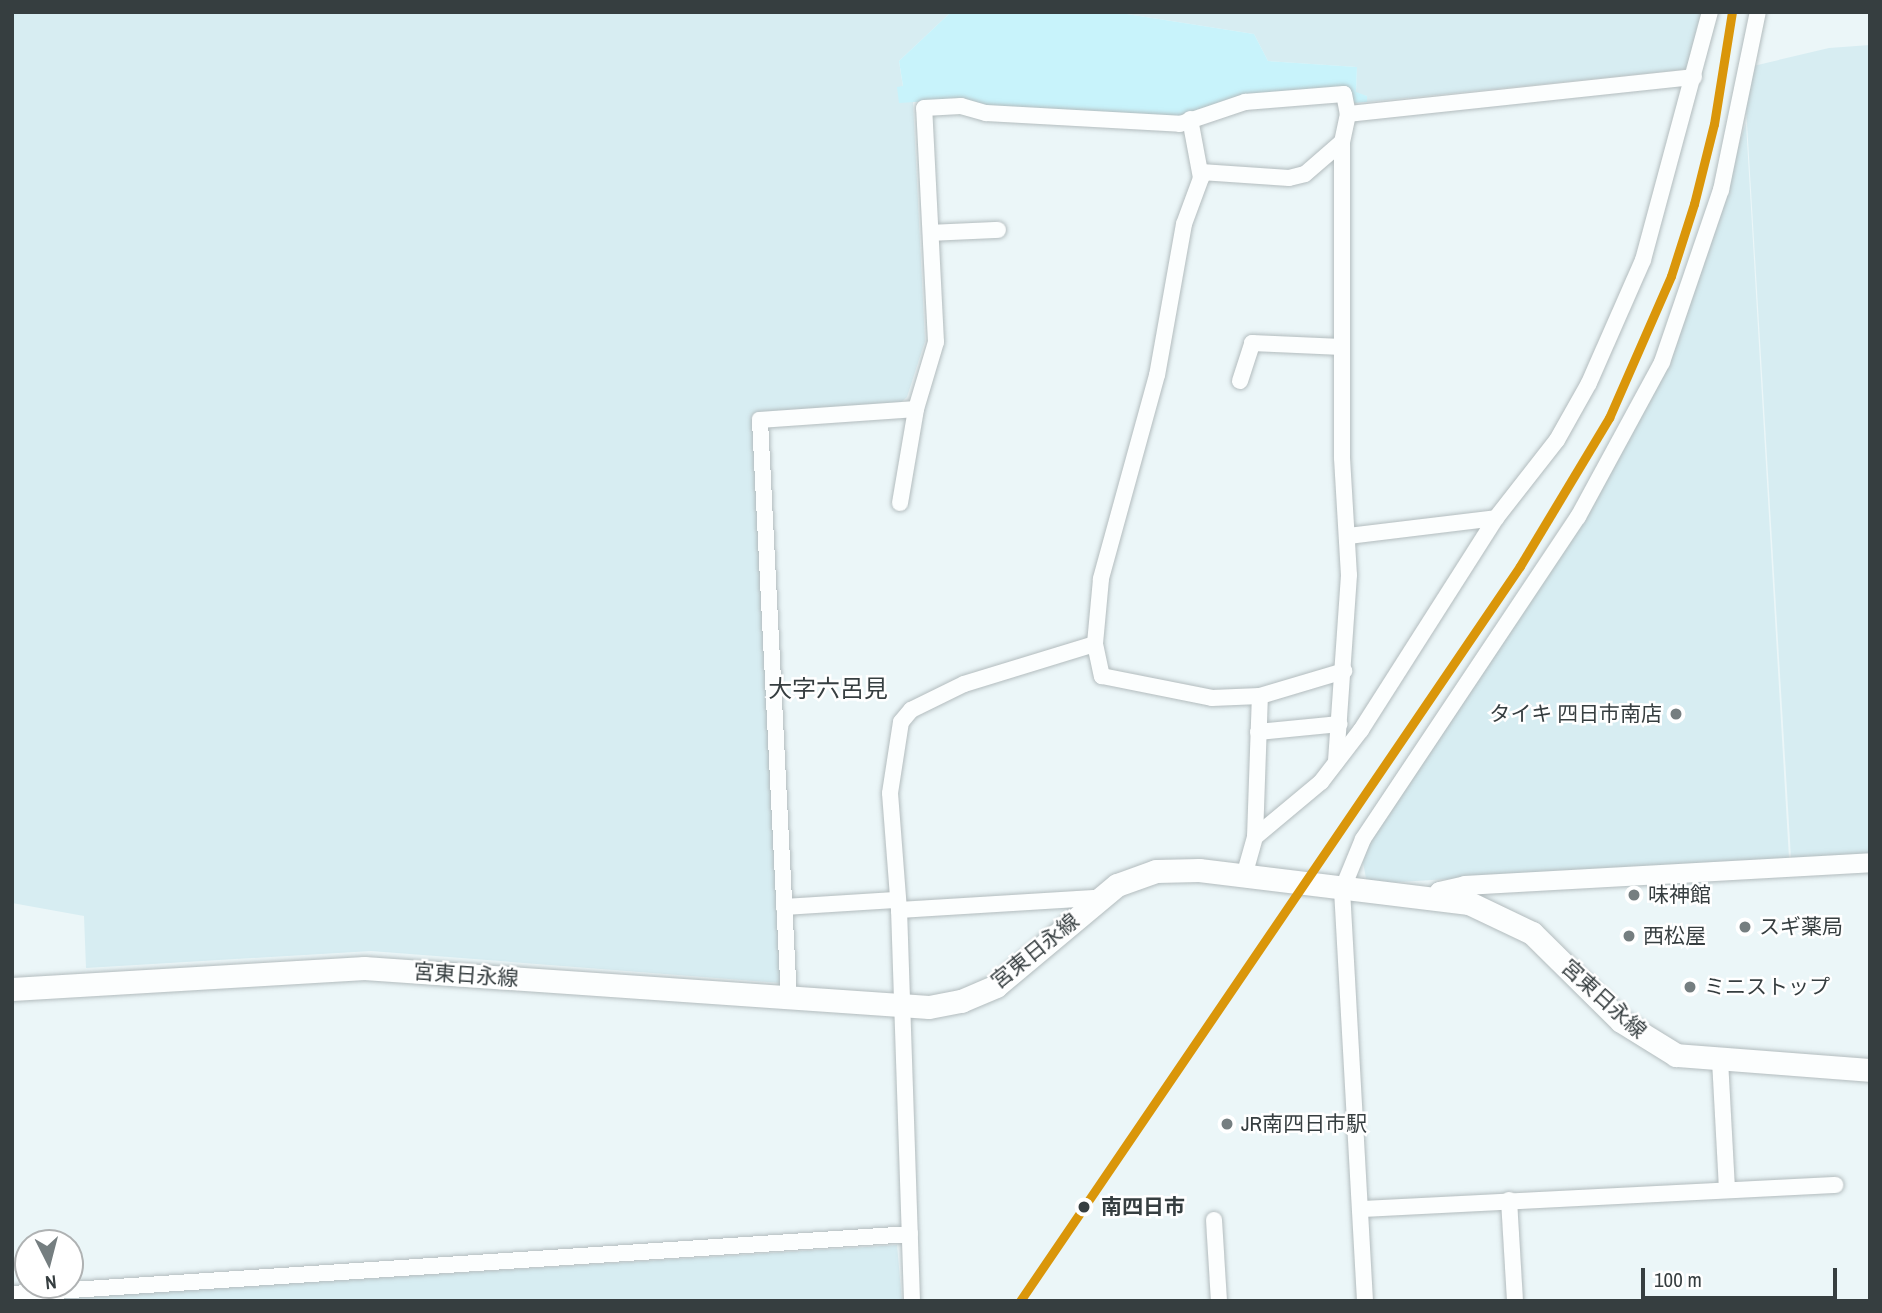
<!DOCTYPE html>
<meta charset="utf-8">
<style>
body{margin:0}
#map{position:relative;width:1882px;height:1313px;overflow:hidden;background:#ebf6f8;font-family:"Archivo Narrow","Noto Sans JP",sans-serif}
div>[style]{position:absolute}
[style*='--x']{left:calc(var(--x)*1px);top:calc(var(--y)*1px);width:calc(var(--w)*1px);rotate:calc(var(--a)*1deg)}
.built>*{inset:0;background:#d7edf2}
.green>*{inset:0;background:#c8f3fb}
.roads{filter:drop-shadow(0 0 2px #b3bcbe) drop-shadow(0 0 2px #b3bcbe)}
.minor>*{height:16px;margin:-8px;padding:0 8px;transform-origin:8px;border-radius:8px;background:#fcfefe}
.tertiary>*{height:19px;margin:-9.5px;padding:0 9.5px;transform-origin:9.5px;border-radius:9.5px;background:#fcfefe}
.secondary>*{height:23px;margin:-11.5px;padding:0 11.5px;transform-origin:11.5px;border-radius:11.5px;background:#fcfefe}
.rail-1>*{height:9px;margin:-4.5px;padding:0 4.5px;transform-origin:4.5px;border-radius:4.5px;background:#da960a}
.dots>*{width:19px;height:19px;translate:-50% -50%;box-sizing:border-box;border:4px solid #fff;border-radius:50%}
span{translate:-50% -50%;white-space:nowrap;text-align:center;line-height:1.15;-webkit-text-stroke:5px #fff;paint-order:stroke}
.poi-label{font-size:21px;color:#363e40}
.right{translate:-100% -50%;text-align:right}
.left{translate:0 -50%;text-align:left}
.street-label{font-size:21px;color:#363e40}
.stop-label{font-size:21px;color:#363e40;font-weight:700}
.quarter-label{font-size:24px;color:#363e40}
.frame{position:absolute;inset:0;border:14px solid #363e40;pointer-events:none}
.north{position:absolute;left:14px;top:1229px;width:70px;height:70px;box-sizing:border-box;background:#fff;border:2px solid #afb2b3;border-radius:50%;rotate:174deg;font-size:19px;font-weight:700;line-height:28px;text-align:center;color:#363e40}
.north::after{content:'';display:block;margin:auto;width:24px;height:32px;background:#757e80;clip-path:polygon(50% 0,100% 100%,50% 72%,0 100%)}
.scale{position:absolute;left:1641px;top:1268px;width:196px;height:32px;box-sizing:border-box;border:4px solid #363e40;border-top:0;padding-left:9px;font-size:21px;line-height:24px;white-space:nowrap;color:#363e40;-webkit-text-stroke:5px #fff;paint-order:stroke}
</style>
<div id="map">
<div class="built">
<div style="clip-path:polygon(12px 12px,951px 12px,899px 61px,903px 87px,899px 102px,913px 102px,925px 341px,907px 397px,900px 403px,753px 416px,781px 983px,371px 951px,86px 968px,84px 916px,12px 903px)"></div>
<div style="clip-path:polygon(1114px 12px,1703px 12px,1690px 69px,1367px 102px,1367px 96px,1356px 93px,1357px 67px,1268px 61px,1254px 34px)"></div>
<div style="clip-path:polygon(1870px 45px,1870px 854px,1791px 858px,1745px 90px,1749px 67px,1829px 48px)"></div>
<div style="clip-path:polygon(1746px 123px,1789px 858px,1367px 884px,1363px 862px,1372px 834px,1632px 434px,1668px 359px)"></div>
<div style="clip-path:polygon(897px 1245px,902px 1301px,14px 1301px)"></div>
</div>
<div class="green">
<div style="clip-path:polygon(951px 12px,1114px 12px,1254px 34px,1268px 61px,1357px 67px,1356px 92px,1367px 96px,1367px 102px,1354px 103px,1349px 92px,1232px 100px,1177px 117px,987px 108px,962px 99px,899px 103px,897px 87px,903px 86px,899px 61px)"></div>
</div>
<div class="roads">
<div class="minor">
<div style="--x:1348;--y:114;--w:348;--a:-6.1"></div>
<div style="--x:1190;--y:119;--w:60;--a:79.4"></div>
<div style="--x:1201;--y:178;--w:49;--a:110.3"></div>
<div style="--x:1184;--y:224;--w:153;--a:100.1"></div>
<div style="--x:1157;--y:375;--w:212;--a:105.4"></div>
<div style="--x:1101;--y:579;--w:65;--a:95.3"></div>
<div style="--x:1095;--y:644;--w:33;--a:78"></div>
<div style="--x:1102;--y:676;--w:112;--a:11.3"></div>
<div style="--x:1212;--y:698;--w:48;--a:-2.4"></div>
<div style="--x:1260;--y:696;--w:88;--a:-16.6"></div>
<div style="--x:1201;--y:172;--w:88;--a:3.9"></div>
<div style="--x:1289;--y:178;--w:16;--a:-14"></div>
<div style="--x:1305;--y:174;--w:49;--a:-40.9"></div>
<div style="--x:931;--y:233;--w:67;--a:-2.6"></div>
<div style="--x:1240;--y:381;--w:40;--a:-72"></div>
<div style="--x:1252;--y:343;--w:90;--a:2.5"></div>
<div style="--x:900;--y:503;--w:95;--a:-80.3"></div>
<div style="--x:1348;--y:536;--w:149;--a:-6.9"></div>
<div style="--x:1258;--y:732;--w:82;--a:-5.6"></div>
<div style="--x:1255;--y:837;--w:141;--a:-88"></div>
<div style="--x:1244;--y:876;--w:41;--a:-74.2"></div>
<div style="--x:1255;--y:837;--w:86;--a:-39.8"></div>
<div style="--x:1321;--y:782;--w:66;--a:-52.4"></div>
<div style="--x:1361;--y:730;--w:251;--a:-57.5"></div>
<div style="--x:1496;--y:518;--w:99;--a:-52"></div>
<div style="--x:1557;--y:440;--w:65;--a:-60.7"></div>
<div style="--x:1589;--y:383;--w:134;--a:-66.3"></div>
<div style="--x:1643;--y:260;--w:257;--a:-74.9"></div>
<div style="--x:784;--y:907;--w:111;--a:-3.6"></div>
<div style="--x:899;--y:910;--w:199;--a:-3.5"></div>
<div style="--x:789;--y:999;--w:580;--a:-92.87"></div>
<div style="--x:760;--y:420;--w:156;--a:-4"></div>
<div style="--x:916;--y:409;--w:70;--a:-73.4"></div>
<div style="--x:936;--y:342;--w:234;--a:-92.9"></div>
<div style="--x:924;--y:108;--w:37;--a:-3"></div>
<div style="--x:961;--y:106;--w:26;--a:16"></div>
<div style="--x:986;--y:113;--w:194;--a:3.2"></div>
<div style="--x:1180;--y:124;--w:69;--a:-18.7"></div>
<div style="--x:1245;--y:102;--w:99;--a:-4.6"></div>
<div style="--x:1344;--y:94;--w:20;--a:79"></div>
<div style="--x:1348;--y:114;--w:29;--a:102"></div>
<div style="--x:1342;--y:142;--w:316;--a:90"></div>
<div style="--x:1342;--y:458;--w:117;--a:86.6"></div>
<div style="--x:1349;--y:575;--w:188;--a:94"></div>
<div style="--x:1720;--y:1060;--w:129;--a:86.9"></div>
<div style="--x:1509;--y:1200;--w:101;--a:86.6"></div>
<div style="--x:1361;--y:1209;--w:475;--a:-2.9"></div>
<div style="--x:1214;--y:1220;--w:81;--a:86.5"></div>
<div style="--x:12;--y:1294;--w:900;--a:-3.82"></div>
<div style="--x:912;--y:1301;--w:391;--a:-91.9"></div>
<div style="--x:899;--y:910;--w:117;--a:-94.4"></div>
<div style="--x:890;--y:793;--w:72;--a:-81.2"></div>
<div style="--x:901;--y:722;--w:16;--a:-50"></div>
<div style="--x:911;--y:710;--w:59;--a:-26.1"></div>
<div style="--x:964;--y:684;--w:137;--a:-17"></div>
<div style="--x:1365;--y:1301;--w:412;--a:-93.2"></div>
<div style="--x:1342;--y:890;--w:55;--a:-67.6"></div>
<div style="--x:1363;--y:839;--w:387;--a:-56.3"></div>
<div style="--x:1578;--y:517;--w:176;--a:-61.5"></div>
<div style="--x:1662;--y:362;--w:182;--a:-71.1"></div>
<div style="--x:1721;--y:190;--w:182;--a:-78.3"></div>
</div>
<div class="tertiary">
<div style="--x:1435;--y:898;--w:8;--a:-60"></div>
<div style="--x:1439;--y:891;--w:26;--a:-13"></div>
<div style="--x:1464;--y:885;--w:407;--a:-3.2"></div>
</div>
<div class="secondary">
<div style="--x:12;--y:989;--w:353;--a:-3.4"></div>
<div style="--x:364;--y:968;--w:566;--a:3.95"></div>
<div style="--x:929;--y:1007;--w:33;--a:-11"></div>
<div style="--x:961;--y:1001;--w:38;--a:-23"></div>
<div style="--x:996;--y:986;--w:158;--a:-39.9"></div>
<div style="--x:1117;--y:885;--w:41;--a:-19.7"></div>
<div style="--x:1156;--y:871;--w:43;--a:-1.3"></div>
<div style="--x:1199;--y:870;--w:272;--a:7"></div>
<div style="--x:1469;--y:903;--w:70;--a:25.5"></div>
<div style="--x:1532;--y:933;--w:125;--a:44.7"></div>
<div style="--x:1621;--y:1021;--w:65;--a:31.7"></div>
<div style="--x:1676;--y:1055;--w:195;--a:4.4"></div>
</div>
</div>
<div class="rail-1">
<div style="--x:1020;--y:1301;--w:889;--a:-55.77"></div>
<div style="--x:1520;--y:566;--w:173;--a:-59"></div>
<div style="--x:1609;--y:418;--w:155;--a:-66.4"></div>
<div style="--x:1671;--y:276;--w:76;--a:-72.3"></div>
<div style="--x:1694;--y:204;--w:82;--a:-76"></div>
<div style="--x:1714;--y:124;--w:113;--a:-80.9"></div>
</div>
<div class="dots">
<div style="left:1676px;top:714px;background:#757e80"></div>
<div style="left:1634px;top:895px;background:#757e80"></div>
<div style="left:1745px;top:927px;background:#757e80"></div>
<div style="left:1629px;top:936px;background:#757e80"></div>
<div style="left:1690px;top:987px;background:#757e80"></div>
<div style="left:1227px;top:1124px;background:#757e80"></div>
<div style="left:1084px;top:1207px;background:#363e40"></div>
</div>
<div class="poi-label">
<span class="right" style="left:1662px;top:714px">タイキ 四日市南店</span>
<span class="left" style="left:1648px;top:895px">味神館</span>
<span class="left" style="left:1759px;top:927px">スギ薬局</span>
<span class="left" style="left:1643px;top:936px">西松屋</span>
<span class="left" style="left:1704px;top:987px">ミニストップ</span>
<span class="left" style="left:1241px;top:1124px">JR南四日市駅</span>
</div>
<div class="street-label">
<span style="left:1035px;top:951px;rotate:-39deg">宮東日永線</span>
<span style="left:466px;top:975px;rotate:4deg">宮東日永線</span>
<span style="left:1604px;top:999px;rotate:42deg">宮東日永線</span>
</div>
<div class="stop-label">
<span class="left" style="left:1101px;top:1207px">南四日市</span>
</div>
<div class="quarter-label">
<span style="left:828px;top:689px">大字六呂見</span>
</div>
<div class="frame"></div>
<div class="north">N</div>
<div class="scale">100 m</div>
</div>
